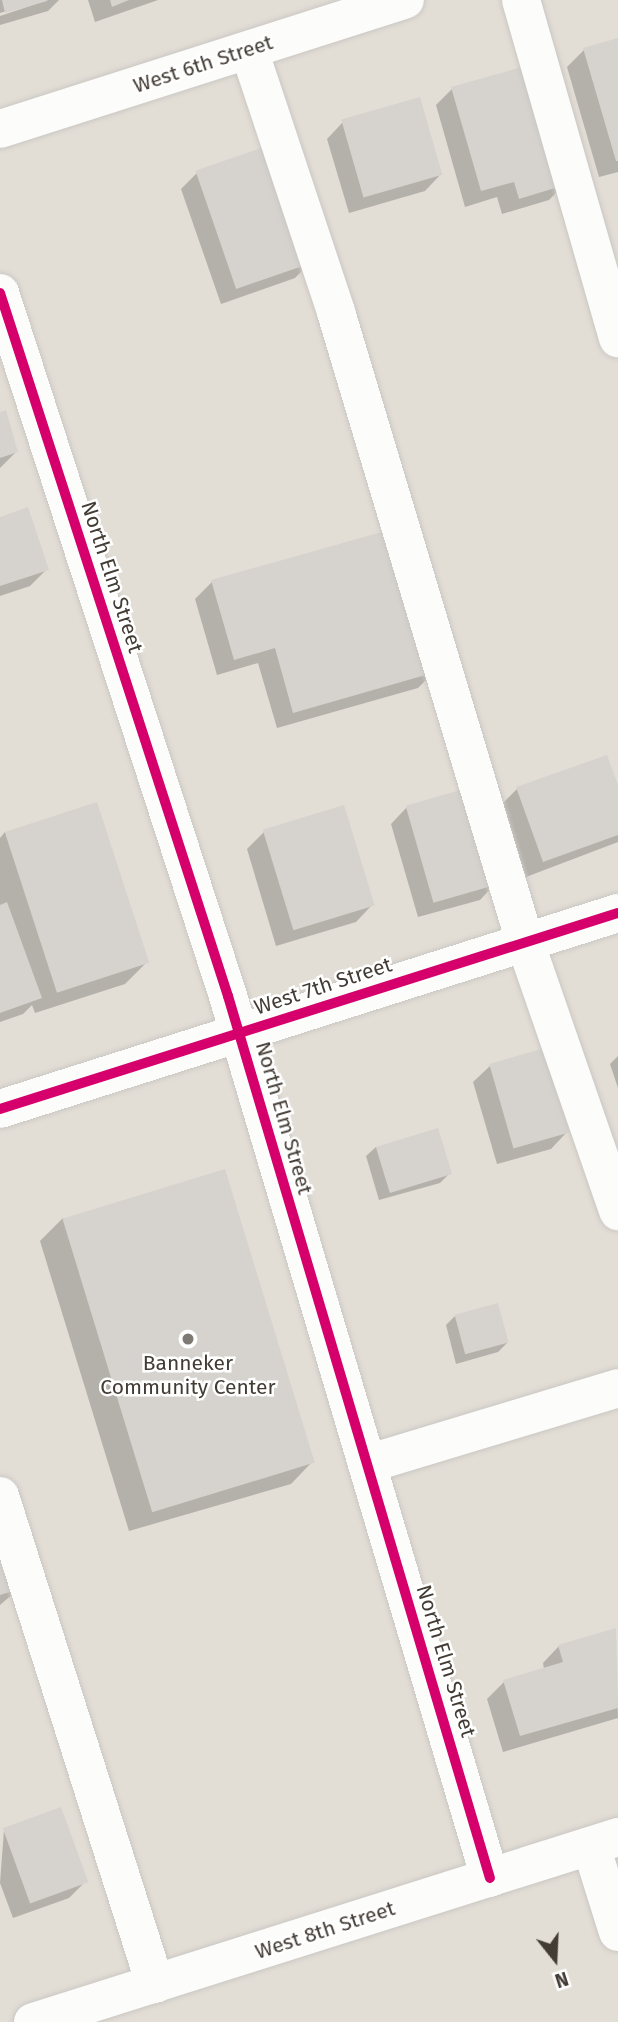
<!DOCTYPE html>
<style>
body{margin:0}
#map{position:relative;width:618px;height:2022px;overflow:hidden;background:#eeebe7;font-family:"Fira Sans",sans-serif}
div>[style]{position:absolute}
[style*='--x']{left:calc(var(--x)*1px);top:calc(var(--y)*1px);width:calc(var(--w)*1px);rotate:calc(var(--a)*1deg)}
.residential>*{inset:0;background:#e2ddd5;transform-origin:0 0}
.shadow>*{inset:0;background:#0003}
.building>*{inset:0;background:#d6d3ce;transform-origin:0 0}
.roads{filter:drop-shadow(0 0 2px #cac7c3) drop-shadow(0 0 2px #cac7c3)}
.minor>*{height:38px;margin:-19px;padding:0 19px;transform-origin:19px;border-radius:19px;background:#fcfcfb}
.cycleway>*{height:10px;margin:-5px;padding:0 5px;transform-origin:5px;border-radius:5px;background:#d6006c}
.dots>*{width:19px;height:19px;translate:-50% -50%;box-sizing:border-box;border:4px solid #fff;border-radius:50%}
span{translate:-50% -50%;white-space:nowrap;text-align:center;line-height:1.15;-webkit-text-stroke:5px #fff;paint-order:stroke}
.street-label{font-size:21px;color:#433c35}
.poi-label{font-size:21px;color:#433c35}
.north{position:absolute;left:520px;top:1924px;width:70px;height:70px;-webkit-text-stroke:5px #fff;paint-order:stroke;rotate:162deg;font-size:19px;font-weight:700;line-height:28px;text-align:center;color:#433c35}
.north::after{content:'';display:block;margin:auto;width:24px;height:32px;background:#433c35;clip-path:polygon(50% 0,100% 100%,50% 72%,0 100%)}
</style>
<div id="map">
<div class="residential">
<div style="left:0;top:0;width:618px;height:2022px"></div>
</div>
<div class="shadow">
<div style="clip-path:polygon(0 0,43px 0,0 13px)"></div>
<div style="clip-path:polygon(48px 0,59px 0,48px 11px,0 25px,0 16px)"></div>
<div style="clip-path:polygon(88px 0,158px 0,95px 22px)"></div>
<div style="clip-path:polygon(618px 40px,618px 172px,599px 177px,567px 67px,584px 50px)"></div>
<div style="clip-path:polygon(452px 89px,566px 183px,549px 200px,502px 214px,497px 197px,465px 207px,436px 105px)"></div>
<div style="clip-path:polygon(343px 122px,441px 174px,425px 191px,349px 213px,327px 139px)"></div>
<div style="clip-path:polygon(197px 173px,312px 261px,295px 278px,221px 304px,181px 189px)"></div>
<div style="clip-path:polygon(0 414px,16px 452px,0 468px)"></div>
<div style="clip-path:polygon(0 519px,47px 569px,30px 586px,0 596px)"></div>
<div style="clip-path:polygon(212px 582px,435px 671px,418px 688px,277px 728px,258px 663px,217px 675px,195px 599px)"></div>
<div style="clip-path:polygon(606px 757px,618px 791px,618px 842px,526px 877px,500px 806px,517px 789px)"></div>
<div style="clip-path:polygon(407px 807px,496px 883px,480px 900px,418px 917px,391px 824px)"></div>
<div style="clip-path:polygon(5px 832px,146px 963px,125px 984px,35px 1013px,32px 1005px,23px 1014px,0 1022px,0 838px)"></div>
<div style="clip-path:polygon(264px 832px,372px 905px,356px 922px,276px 946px,247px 849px)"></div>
<div style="clip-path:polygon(618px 1056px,618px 1088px,610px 1064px)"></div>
<div style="clip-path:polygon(490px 1066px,567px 1132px,551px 1149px,497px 1164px,473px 1082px)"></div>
<div style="clip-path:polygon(376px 1147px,450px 1173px,440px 1183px,379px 1200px,366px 1156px)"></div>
<div style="clip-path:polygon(63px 1218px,313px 1461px,291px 1484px,129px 1531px,40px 1241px)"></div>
<div style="clip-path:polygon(455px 1316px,507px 1343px,498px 1352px,456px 1364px,446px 1325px)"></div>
<div style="clip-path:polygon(0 1514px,21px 1587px,0 1605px)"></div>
<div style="clip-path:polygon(615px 1630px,618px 1718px,503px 1752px,487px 1699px,504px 1682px,544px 1669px,543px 1663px,559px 1646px)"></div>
<div style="clip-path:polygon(4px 1830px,86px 1881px,69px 1898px,13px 1918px,0 1883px)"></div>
</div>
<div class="building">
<div style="clip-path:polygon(2px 0,47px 0,47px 1px,5px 13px)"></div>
<div style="clip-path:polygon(110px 0,129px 0,112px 7px)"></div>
<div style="clip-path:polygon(618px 38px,618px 161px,616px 161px,583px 48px)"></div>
<div style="clip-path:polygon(533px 64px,568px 184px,519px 199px,514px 182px,481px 191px,451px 87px)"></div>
<div style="left:420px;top:97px;width:81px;height:82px;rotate:74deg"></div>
<div style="left:273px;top:144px;width:125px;height:82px;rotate:71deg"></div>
<div style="clip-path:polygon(6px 410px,18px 452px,0 458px,0 412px)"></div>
<div style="clip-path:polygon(28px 507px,49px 570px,0 586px,0 517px)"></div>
<div style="clip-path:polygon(396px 528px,436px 672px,293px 713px,275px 648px,234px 660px,211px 580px)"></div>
<div style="clip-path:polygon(607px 755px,618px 785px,618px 835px,543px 862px,516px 787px)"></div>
<div style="left:471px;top:787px;width:101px;height:68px;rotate:74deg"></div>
<div style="left:97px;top:802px;width:169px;height:97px;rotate:72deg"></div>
<div style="left:344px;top:805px;width:105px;height:85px;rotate:73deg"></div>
<div style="clip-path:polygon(7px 902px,42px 998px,0 1013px,0 905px)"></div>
<div style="left:545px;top:1048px;width:88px;height:58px;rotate:74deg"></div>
<div style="left:438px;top:1128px;width:48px;height:65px;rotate:73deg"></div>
<div style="left:225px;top:1169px;width:307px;height:170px;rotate:73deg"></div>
<div style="left:498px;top:1303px;width:41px;height:45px;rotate:75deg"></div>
<div style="clip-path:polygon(0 1510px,23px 1588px,0 1595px)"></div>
<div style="clip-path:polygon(616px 1628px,618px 1708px,520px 1736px,503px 1680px,563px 1662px,558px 1645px)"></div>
<div style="left:61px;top:1807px;width:80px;height:62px;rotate:70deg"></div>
</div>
<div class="roads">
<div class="minor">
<div style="--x:521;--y:0;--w:352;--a:74"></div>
<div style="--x:249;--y:50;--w:276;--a:71.6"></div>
<div style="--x:336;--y:312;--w:658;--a:73.3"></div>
<div style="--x:525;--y:942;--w:285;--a:70.9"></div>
<div style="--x:0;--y:129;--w:425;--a:-17.7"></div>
<div style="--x:0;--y:293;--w:739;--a:72.03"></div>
<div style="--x:228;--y:996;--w:920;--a:73.46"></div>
<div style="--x:0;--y:1109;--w:648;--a:-17.6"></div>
<div style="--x:367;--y:1464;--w:262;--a:-16.8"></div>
<div style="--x:0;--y:1496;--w:512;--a:72.38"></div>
<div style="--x:591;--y:1846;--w:90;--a:72.6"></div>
<div style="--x:33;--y:2022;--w:614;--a:-17.55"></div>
</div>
</div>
<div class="cycleway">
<div style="--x:0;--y:293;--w:739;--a:72.03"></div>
<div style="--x:228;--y:996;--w:920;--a:73.46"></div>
<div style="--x:0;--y:1109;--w:648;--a:-17.6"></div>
</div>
<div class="dots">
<div style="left:188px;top:1339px;background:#7f7973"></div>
</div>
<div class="street-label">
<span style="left:203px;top:64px;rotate:-18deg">West 6th Street</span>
<span style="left:112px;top:577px;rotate:72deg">North Elm Street</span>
<span style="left:323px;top:986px;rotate:-18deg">West 7th Street</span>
<span style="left:284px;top:1118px;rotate:74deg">North Elm Street</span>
<span style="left:446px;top:1661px;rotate:73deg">North Elm Street</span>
<span style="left:325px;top:1930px;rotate:-18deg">West 8th Street</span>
</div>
<div class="poi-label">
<span style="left:188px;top:1375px">Banneker<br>Community Center</span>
</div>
<div class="north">N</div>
</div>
